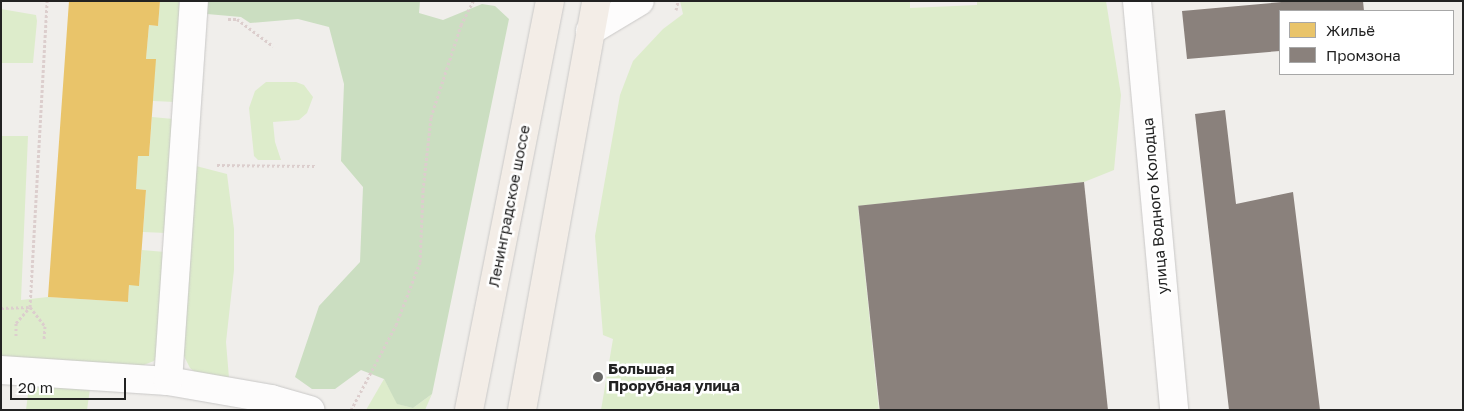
<!DOCTYPE html>
<meta charset="utf-8">
<style>
body{margin:0}
#map{position:relative;width:1464px;height:411px;overflow:hidden;background:#f0eeeb;font-family:"Golos Text",sans-serif}
div>[style]{position:absolute}
[style*='--x']{left:calc(var(--x)*1px);top:calc(var(--y)*1px);width:calc(var(--w)*1px);rotate:calc(var(--a)*1deg)}
.grass>*{inset:0;background:#ddeccb}
.forest>*{inset:0;background:#cbdec1}
.homes>*{inset:0;background:#e9c46a}
.industry>*{inset:0;background:#8a817c;transform-origin:0 0}
.path>*{height:3px;margin-top:-1.5px;transform-origin:0;background:repeating-linear-gradient(90deg,#dccecd 0 2.5px,transparent 0 5px)}
.roads{filter:drop-shadow(0 0 1px #c9c8c7) drop-shadow(0 0 1px #c9c8c7)}
.minor>*{height:28px;margin:-14px;padding:0 14px;transform-origin:14px;border-radius:14px;background:#fdfcfc}
.major>*{height:28px;margin:-14px;padding:0 14px;transform-origin:14px;border-radius:14px;background:#f3ede7}
.dots>*{width:14px;height:14px;translate:-50% -50%;box-sizing:border-box;border:2px solid #fff;border-radius:50%}
span{translate:-50% -50%;white-space:nowrap;text-align:center;line-height:1.15;-webkit-text-stroke:5px #fff;paint-order:stroke}
.street-label{font-size:15px;color:#222}
.poi-label{font-size:15px;color:#222;font-weight:700}
.left{translate:0 -50%;text-align:left}
.frame{position:absolute;inset:0;border:2px solid #222;pointer-events:none}
.legend{position:absolute;left:1279px;top:10px;width:175px;height:65px;box-sizing:border-box;background:#fff;border:1px solid #a7a7a7;margin:0;padding:6px 9px;list-style:none;font-size:15px;color:#222}
.legend li{display:flex;align-items:center;gap:10px;height:25px}
.legend b{width:25px;border:1px solid #a7a7a7}
.scale{position:absolute;left:10px;top:378px;width:116px;height:22px;box-sizing:border-box;border:2px solid #222;border-top:0;padding-left:6px;font-size:15px;line-height:18px;white-space:nowrap;color:#222;-webkit-text-stroke:4px #fff;paint-order:stroke}
</style>
<div id="map">
<div class="grass">
<div style="clip-path:polygon(160px 1px,181px 1px,175px 102px,153px 101px,155px 59px,146px 59px,149px 25px,158px 26px)"></div>
<div style="clip-path:polygon(680px 1px,910px 1px,910px 8px,977px 5px,977px 1px,1106px 1px,1121px 95px,1114px 170px,1084px 182px,858px 206px,879px 410px,601px 410px,613px 339px,603px 335px,595px 236px,620px 95px,633px 61px,663px 29px,683px 14px)"></div>
<div style="clip-path:polygon(1px 9px,36px 15px,37px 21px,33px 63px,1px 63px)"></div>
<div style="clip-path:polygon(266px 82px,296px 82px,304px 85px,313px 97px,307px 113px,299px 120px,273px 122px,275px 142px,281px 160px,258px 160px,254px 156px,249px 108px,255px 91px)"></div>
<div style="clip-path:polygon(152px 117px,173px 119px,166px 233px,143px 232px,146px 190px,136px 189px,138px 156px,149px 156px)"></div>
<div style="clip-path:polygon(1px 136px,28px 136px,21px 300px,48px 297px,128px 302px,129px 285px,139px 285px,142px 250px,165px 252px,159px 352px,154px 361px,141px 366px,1px 357px)"></div>
<div style="clip-path:polygon(196px 166px,227px 174px,234px 229px,234px 270px,226px 342px,229px 378px,200px 376px,190px 368px,183px 354px)"></div>
<div style="clip-path:polygon(384px 379px,398px 404px,413px 408px,432px 394px,425px 410px,366px 410px)"></div>
<div style="clip-path:polygon(41px 387px,90px 389px,87px 410px,26px 410px,28px 394px,34px 389px)"></div>
</div>
<div class="forest">
<div style="clip-path:polygon(208px 1px,420px 1px,419px 13px,443px 20px,482px 4px,495px 6px,509px 19px,432px 394px,413px 408px,397px 404px,384px 379px,361px 370px,335px 389px,312px 389px,295px 377px,319px 306px,360px 262px,363px 187px,341px 161px,344px 84px,329px 27px,298px 19px,250px 23px,241px 17px,207px 14px)"></div>
</div>
<div class="homes">
<div style="clip-path:polygon(69px 1px,160px 1px,158px 26px,149px 25px,146px 59px,156px 59px,149px 156px,138px 156px,136px 189px,146px 190px,139px 286px,129px 285px,128px 302px,48px 297px)"></div>
</div>
<div class="industry">
<div style="clip-path:polygon(1293px 1px,1363px 1px,1364px 11px,1280px 11px,1280px 51px,1187px 59px,1182px 11px)"></div>
<div style="clip-path:polygon(1225px 110px,1236px 204px,1293px 192px,1320px 410px,1229px 410px,1195px 114px)"></div>
<div style="left:1084px;top:182px;width:229px;height:227px;rotate:84deg"></div>
</div>
<div class="path">
<div style="--x:676;--y:10;--w:9;--a:-77"></div>
<div style="--x:228;--y:19;--w:9;--a:0"></div>
<div style="--x:237;--y:19;--w:45;--a:36.9"></div>
<div style="--x:217;--y:165;--w:99;--a:0.6"></div>
<div style="--x:1;--y:308;--w:29;--a:-2"></div>
<div style="--x:30;--y:307;--w:306;--a:-86.8"></div>
<div style="--x:16;--y:336;--w:13;--a:-90"></div>
<div style="--x:16;--y:323;--w:21;--a:-49"></div>
<div style="--x:30;--y:307;--w:24;--a:52"></div>
<div style="--x:45;--y:326;--w:13;--a:94"></div>
<div style="--x:351;--y:410;--w:96;--a:-62.1"></div>
<div style="--x:396;--y:325;--w:67;--a:-69.1"></div>
<div style="--x:420;--y:262;--w:72;--a:-87.6"></div>
<div style="--x:423;--y:190;--w:73;--a:-83.7"></div>
<div style="--x:431;--y:117;--w:97;--a:-71.9"></div>
<div style="--x:461;--y:25;--w:27;--a:-63"></div>
</div>
<div class="roads">
<div class="minor">
<div style="--x:1137;--y:1;--w:411;--a:84.8"></div>
<div style="--x:590;--y:31;--w:58;--a:-31"></div>
<div style="--x:1;--y:370;--w:167;--a:3.8"></div>
<div style="--x:168;--y:381;--w:105;--a:9.9"></div>
<div style="--x:271;--y:399;--w:41;--a:15.8"></div>
<div style="--x:168;--y:381;--w:381;--a:-86.1"></div>
</div>
<div class="major">
<div style="--x:469;--y:410;--w:417;--a:-78.8"></div>
<div style="--x:522;--y:410;--w:416;--a:-79.7"></div>
</div>
</div>
<div class="dots">
<div style="left:598px;top:377px;background:#6a6968"></div>
</div>
<div class="street-label">
<span style="left:509px;top:206px;rotate:-79deg">Ленинградское шоссе</span>
<span style="left:1155px;top:206px;rotate:-95deg">улица Водного Колодца</span>
</div>
<div class="poi-label">
<span class="left" style="left:608px;top:377px">Большая<br>Прорубная улица</span>
</div>
<div class="frame"></div>
<ul class="legend">
<li><b style="height:14px;background:#e9c46a"></b>Жильё</li>
<li><b style="height:14px;background:#8a817c"></b>Промзона</li>
</ul>
<div class="scale">20 m</div>
</div>
